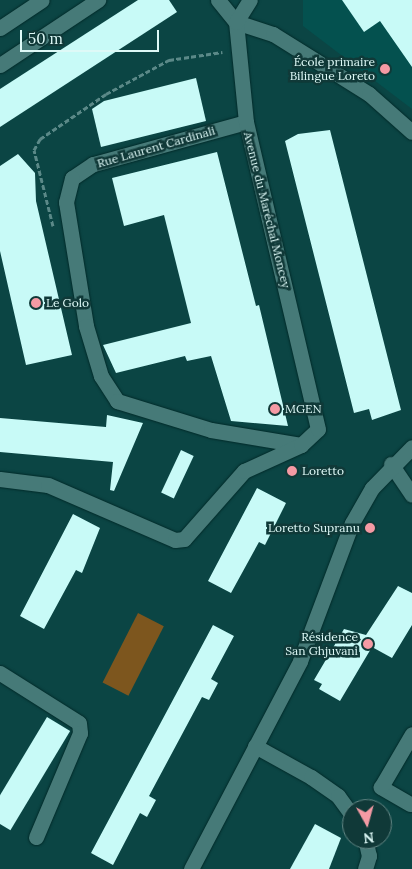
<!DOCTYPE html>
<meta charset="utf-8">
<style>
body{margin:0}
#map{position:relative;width:412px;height:869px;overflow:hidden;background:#0b4544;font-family:Lora,serif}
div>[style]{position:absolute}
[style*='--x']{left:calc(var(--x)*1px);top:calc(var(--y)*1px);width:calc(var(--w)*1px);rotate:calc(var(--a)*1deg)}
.built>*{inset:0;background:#04514f}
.green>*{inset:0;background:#7d561e;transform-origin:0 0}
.building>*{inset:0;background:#c8faf7;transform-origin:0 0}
.path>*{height:3px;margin-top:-1.5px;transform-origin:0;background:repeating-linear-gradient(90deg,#5b8988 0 5px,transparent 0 7.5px)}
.roads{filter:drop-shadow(0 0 1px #002a29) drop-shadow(0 0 1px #002a29)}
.minor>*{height:15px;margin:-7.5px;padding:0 7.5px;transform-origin:7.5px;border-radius:7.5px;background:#467a78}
.dots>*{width:14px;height:14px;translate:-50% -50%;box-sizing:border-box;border:2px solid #103938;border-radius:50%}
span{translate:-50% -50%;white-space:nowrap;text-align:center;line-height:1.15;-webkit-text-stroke:5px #103938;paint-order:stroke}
.poi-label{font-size:12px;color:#def9f7}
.right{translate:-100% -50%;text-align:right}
.left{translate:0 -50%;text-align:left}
.street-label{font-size:12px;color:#def9f7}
.north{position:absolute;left:342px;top:799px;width:50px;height:50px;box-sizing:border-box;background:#103938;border:1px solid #628684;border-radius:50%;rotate:173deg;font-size:14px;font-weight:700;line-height:20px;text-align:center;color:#def9f7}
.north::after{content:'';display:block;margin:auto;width:18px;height:22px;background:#f49aa4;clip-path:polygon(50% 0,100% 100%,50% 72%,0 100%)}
.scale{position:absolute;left:20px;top:30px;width:139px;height:22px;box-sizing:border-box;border:2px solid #def9f7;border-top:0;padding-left:6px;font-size:15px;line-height:18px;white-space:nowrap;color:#def9f7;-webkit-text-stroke:4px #103938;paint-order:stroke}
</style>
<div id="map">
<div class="built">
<div style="clip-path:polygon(303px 0,412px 0,412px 109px,303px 26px)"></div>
</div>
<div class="green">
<div style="left:138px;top:613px;width:29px;height:78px;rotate:27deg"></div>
</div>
<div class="building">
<div style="clip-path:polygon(138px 0,169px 0,177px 12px,0 127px,0 89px)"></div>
<div style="clip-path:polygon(342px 0,412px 0,412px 67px,380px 21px,364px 32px)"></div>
<div style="clip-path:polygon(196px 78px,206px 121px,101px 147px,92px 109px,104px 101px)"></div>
<div style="clip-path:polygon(330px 130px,401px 410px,372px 420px,369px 409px,354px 413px,285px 141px,298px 134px)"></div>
<div style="clip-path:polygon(217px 152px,256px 306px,259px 305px,288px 426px,231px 421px,211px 356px,187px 361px,185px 356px,116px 373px,103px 345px,191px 323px,164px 215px,124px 226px,112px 178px)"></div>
<div style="clip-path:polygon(18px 154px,35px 173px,36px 201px,72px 355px,26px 365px,0 251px,0 166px)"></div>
<div style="clip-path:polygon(107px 415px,143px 423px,114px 491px,110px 490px,113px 462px,0 452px,0 418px,106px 427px)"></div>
<div style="left:181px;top:450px;width:14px;height:47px;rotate:25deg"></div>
<div style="clip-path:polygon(257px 488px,286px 503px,265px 545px,259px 542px,231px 593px,208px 581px)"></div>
<div style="clip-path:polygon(73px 514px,100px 528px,82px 573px,76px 570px,44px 629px,20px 616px)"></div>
<div style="clip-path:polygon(398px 586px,412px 593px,412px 625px,392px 658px,372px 647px,340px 701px,319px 689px,322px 684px,314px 680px,344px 629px,366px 635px)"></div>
<div style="clip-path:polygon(213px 625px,234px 636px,211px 679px,218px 683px,209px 700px,202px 697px,149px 796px,156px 800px,147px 817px,140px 813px,113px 865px,91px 853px)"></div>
<div style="left:47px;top:717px;width:27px;height:116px;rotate:31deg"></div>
<div style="clip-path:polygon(315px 824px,341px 838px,329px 869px,290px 869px)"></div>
</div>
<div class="path">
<div style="--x:53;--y:226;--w:78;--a:-104"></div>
<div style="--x:34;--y:150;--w:13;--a:-61"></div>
<div style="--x:40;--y:139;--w:80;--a:-34.3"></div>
<div style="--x:106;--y:94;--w:72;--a:-28.4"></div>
<div style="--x:169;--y:60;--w:54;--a:-8.6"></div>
</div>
<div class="roads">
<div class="minor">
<div style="--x:218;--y:0;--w:28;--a:51"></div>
<div style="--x:236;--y:22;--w:39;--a:18"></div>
<div style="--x:273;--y:34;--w:113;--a:32"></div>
<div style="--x:369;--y:94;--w:57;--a:41.5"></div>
<div style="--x:0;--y:28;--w:50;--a:-33.7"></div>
<div style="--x:0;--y:65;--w:118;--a:-33.6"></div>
<div style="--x:246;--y:122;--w:159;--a:164.6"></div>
<div style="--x:93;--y:164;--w:25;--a:146"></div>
<div style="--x:72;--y:178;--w:25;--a:104"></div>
<div style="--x:66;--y:202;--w:126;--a:80.8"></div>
<div style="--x:86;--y:326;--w:52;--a:73.3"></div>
<div style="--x:101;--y:376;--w:30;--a:57"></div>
<div style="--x:117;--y:401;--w:98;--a:17.1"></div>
<div style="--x:211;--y:430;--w:91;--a:9.5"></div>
<div style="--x:391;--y:464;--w:37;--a:56"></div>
<div style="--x:0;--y:479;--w:48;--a:7.1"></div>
<div style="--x:48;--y:485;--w:138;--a:23.4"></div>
<div style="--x:175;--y:540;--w:9;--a:-6"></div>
<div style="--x:184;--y:539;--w:91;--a:-48.6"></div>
<div style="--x:244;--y:471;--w:63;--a:-24.5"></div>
<div style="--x:301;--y:445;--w:23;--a:-43"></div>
<div style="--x:318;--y:429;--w:315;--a:-103.2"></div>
<div style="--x:246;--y:122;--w:100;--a:-95.7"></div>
<div style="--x:236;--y:22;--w:26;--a:-58"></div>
<div style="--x:0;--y:673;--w:93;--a:32.3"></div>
<div style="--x:79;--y:723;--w:10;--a:84"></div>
<div style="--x:80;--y:733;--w:113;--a:112.9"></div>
<div style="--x:255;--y:746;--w:64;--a:29"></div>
<div style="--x:311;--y:777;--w:33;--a:35"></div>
<div style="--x:338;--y:796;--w:24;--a:54"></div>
<div style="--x:410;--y:804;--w:34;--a:-150"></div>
<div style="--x:381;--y:787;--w:61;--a:-59.7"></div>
<div style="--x:191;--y:869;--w:235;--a:-62.3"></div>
<div style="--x:300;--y:661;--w:147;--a:-69.4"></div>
<div style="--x:352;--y:523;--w:40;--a:-60.3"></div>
<div style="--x:372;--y:488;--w:57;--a:-45.7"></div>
<div style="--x:365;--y:869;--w:14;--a:-73"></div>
<div style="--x:369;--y:856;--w:17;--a:-103"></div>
</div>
</div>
<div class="dots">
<div style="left:385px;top:69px;background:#f49aa4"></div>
<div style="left:36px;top:303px;background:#f49aa4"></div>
<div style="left:275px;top:409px;background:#f49aa4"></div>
<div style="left:292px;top:471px;background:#f49aa4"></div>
<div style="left:370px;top:528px;background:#f49aa4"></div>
<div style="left:368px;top:644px;background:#f49aa4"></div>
</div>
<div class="poi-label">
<span class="right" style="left:375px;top:69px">École primaire<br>Bilingue Loreto</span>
<span class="left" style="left:46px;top:303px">Le Golo</span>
<span class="left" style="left:285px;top:409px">MGEN</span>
<span class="left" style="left:302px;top:471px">Loretto</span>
<span class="right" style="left:360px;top:528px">Loretto Supranu</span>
<span class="right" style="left:358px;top:644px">Résidence<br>San Ghjuvani</span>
</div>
<div class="street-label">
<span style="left:156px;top:147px;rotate:-16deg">Rue Laurent Cardinali</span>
<span style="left:267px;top:210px;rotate:76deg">Avenue du Maréchal Moncey</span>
</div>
<div class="north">N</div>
<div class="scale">50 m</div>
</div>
